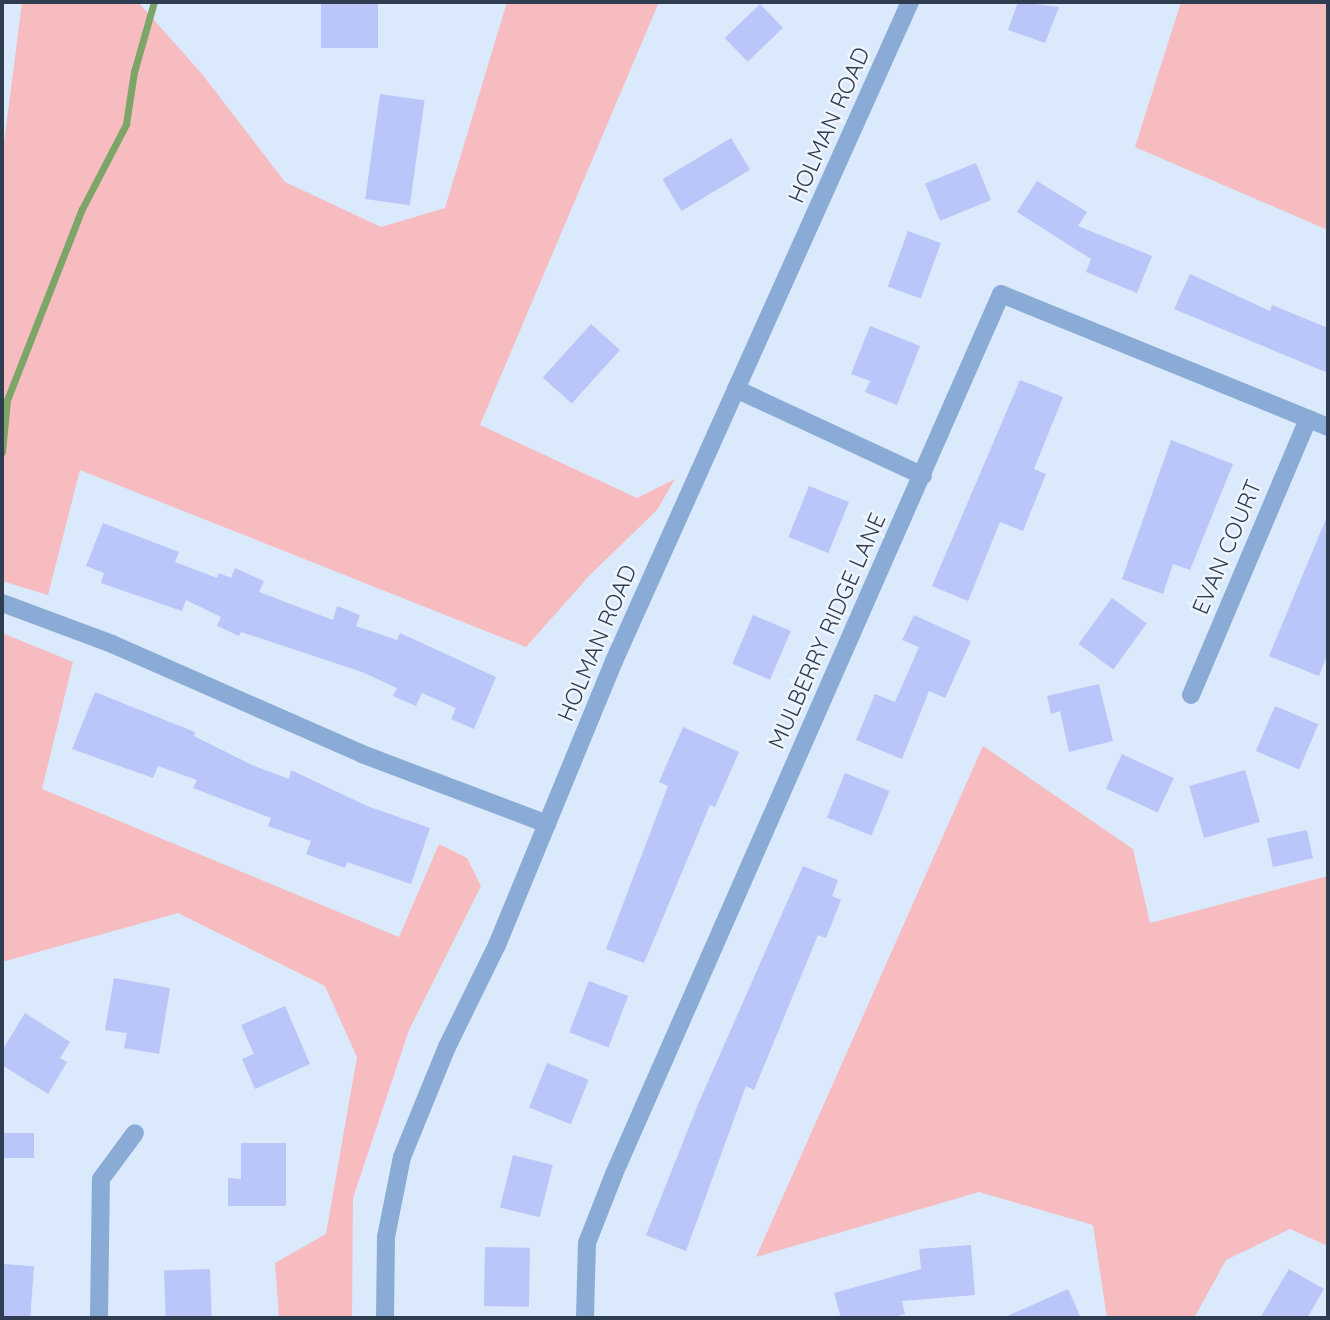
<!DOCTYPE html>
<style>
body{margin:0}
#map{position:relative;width:1330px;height:1320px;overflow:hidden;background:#dbe9fc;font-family:Quicksand,sans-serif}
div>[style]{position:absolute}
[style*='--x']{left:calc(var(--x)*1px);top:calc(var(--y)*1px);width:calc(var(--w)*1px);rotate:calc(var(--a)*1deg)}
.green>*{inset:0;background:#f6bcbf}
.stream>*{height:7px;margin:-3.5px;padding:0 3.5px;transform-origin:3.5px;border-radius:3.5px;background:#7ca567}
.building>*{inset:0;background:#bac5f9;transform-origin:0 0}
.minor>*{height:18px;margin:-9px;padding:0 9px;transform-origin:9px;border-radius:9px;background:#8aabd5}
span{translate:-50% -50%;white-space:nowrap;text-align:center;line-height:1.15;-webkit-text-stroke:5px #eef5ff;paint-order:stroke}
.street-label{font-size:23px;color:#2f3d50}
.frame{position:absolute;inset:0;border:4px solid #2f3d50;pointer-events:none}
</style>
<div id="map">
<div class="green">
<div style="clip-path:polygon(22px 2px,138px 2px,202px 74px,285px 182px,381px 227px,445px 208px,507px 2px,659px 2px,480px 425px,637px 498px,675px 479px,657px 510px,590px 575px,526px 647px,80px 470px,48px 595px,2px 581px,2px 159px)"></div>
<div style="clip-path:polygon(1181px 2px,1328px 2px,1328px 230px,1135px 147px)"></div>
<div style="clip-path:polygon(2px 633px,73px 662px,42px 789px,399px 937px,439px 844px,467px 858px,481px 886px,409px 1030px,353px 1198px,352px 1318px,279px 1318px,275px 1263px,326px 1234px,357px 1057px,325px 986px,178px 913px,2px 962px)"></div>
<div style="clip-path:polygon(983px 746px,1133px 849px,1150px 923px,1328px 876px,1328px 1246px,1290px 1229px,1226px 1260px,1194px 1318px,1107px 1318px,1093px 1225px,979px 1192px,756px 1257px)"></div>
</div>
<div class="stream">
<div style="--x:2;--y:452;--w:52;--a:-84.5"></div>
<div style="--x:7;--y:400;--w:205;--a:-68.6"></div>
<div style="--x:82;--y:209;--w:96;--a:-62.6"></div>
<div style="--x:126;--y:124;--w:53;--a:-81.3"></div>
<div style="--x:134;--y:72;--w:73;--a:-74.1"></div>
</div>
<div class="building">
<div style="left:321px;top:2px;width:57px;height:46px"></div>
<div style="clip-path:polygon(1018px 2px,1059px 7px,1045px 43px,1008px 30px)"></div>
<div style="left:760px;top:4px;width:33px;height:49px;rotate:46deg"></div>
<div style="left:380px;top:94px;width:45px;height:106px;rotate:8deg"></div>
<div style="left:731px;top:138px;width:37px;height:80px;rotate:59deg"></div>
<div style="left:976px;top:163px;width:40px;height:55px;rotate:68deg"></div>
<div style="clip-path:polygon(1037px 181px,1087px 212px,1078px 226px,1152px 256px,1137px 293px,1086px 272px,1091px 259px,1017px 212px)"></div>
<div style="left:908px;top:231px;width:35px;height:59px;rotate:20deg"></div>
<div style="clip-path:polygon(1190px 274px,1270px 311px,1272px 305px,1328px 328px,1328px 373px,1174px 309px)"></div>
<div style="left:591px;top:324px;width:39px;height:72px;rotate:42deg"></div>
<div style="clip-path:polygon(870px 326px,920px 346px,897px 405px,865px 392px,870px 381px,851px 374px)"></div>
<div style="clip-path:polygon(1020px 380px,1063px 397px,1034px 469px,1046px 474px,1023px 531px,1000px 522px,968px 601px,932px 586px)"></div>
<div style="clip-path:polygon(1171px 440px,1233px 464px,1190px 570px,1173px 564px,1163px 594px,1122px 579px)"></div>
<div style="left:809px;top:486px;width:43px;height:55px;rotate:22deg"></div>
<div style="clip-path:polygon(1328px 514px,1328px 653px,1319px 676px,1269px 656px)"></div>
<div style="clip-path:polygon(103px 523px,179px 552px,175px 562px,217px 578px,219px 573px,231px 578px,235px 568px,264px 581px,259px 592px,333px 620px,337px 606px,360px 615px,356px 626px,397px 640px,400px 633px,496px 677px,474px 729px,451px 719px,456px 708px,422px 693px,416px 706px,393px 696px,397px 688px,362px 672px,241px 632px,239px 636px,217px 626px,221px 617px,186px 600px,182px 611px,101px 583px,104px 573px,86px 566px)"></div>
<div style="left:1112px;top:598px;width:43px;height:57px;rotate:36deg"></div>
<div style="left:753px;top:615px;width:41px;height:53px;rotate:23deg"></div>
<div style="clip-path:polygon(914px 615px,971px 641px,945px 698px,929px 691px,902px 759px,856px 740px,875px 694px,895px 702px,919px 647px,902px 640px)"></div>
<div style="clip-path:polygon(1099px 684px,1113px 741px,1069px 752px,1060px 711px,1051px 714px,1047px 696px)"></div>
<div style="clip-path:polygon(95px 692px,195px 732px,194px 736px,252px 765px,289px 779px,291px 770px,367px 806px,430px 828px,411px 884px,347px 862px,345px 868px,306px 854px,311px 841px,268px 826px,271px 818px,193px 788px,197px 780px,158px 766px,153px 778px,72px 749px)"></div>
<div style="left:1275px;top:706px;width:47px;height:49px;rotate:23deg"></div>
<div style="clip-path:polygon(683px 727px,739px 752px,715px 807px,710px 805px,644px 963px,606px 949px,668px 786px,659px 782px)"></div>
<div style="left:1122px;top:754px;width:57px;height:38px;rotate:25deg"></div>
<div style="left:1245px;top:770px;width:54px;height:58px;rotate:74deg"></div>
<div style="left:845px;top:773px;width:48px;height:48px;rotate:22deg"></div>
<div style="left:1307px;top:830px;width:29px;height:41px;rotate:78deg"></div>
<div style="clip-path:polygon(803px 866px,838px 880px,832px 896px,841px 900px,826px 938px,818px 935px,754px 1090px,746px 1086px,686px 1251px,646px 1235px,699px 1102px)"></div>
<div style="clip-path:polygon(114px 978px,170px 988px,159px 1054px,124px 1048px,127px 1033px,105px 1030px)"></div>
<div style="left:589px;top:981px;width:42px;height:55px;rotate:21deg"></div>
<div style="clip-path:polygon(285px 1006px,310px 1064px,255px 1089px,242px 1059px,254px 1054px,241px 1025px)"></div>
<div style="clip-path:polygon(25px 1013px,70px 1042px,60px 1058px,67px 1062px,48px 1094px,2px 1065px,2px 1051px)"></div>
<div style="left:547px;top:1063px;width:45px;height:48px;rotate:22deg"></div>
<div style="left:2px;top:1133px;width:32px;height:25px"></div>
<div style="clip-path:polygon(241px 1143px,286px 1143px,286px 1206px,228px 1206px,228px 1178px,241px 1179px)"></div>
<div style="left:513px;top:1155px;width:41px;height:54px;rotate:14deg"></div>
<div style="clip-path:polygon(971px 1245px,975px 1295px,902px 1301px,905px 1314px,891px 1318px,841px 1318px,834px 1293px,921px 1269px,919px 1249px)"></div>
<div style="left:485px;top:1247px;width:45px;height:59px;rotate:1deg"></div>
<div style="left:2px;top:1264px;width:32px;height:54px;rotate:4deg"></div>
<div style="left:210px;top:1269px;width:49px;height:46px;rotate:88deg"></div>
<div style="clip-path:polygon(1289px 1269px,1324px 1289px,1307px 1318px,1260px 1318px)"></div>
<div style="clip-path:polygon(1068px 1289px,1081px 1318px,1003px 1318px)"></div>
</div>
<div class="minor">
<div style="--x:736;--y:389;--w:206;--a:24.9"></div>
<div style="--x:2;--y:603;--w:117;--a:20.4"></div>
<div style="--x:112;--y:644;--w:273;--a:23.7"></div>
<div style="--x:362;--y:754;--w:198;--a:20.7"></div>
<div style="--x:1191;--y:695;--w:300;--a:-67"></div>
<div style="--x:99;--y:1318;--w:139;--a:-89.2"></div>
<div style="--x:101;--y:1179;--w:57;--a:-53.5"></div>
<div style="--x:385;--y:1318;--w:81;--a:-89.3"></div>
<div style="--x:386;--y:1237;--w:82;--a:-78.7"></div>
<div style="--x:402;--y:1157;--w:119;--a:-67.8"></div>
<div style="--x:447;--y:1047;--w:114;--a:-63.9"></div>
<div style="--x:497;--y:945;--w:307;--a:-67.6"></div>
<div style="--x:614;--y:661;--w:722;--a:-65.81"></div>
<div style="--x:585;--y:1318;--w:75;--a:-88.5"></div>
<div style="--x:587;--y:1243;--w:74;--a:-68.6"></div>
<div style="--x:614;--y:1174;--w:961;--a:-66.26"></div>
<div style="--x:1001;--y:294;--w:353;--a:22.1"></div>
</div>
<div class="street-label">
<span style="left:829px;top:125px;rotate:-66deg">HOLMAN ROAD</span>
<span style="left:1227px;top:547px;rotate:-67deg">EVAN COURT</span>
<span style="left:827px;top:631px;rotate:-66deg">MULBERRY RIDGE LANE</span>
<span style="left:597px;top:643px;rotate:-67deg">HOLMAN ROAD</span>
</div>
<div class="frame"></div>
</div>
